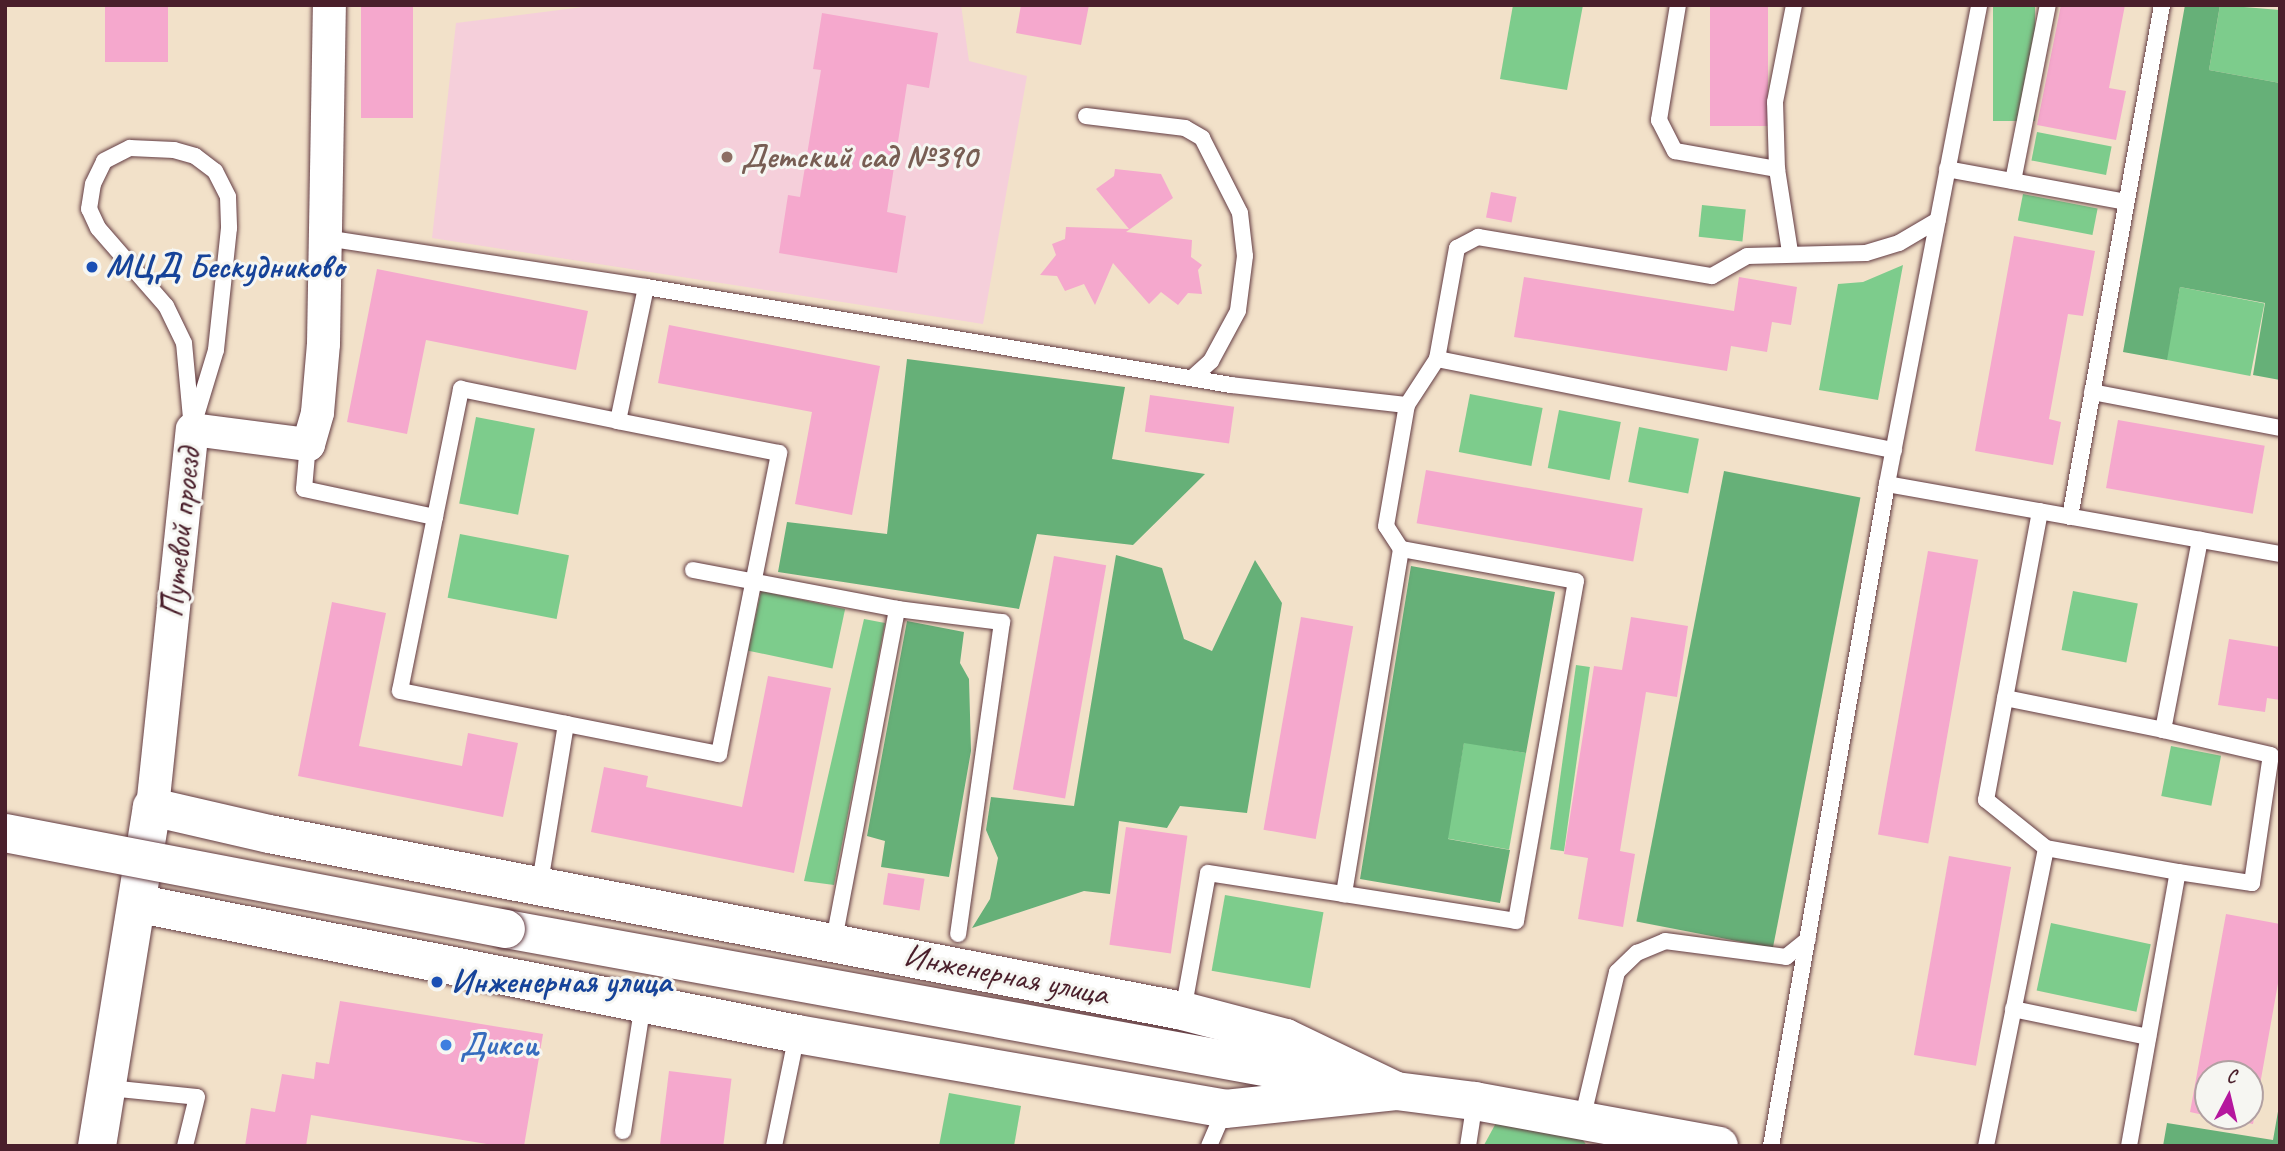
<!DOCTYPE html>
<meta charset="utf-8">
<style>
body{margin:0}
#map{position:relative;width:2285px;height:1151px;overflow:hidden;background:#f2e1c9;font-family:Caveat,sans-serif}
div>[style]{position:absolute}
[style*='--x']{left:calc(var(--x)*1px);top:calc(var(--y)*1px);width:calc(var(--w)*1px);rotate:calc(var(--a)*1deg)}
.built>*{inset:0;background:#f5cfda}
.green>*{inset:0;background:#7dcc8c;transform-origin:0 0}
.forest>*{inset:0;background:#66b078;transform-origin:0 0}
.building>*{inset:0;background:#f5a8cd;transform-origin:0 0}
.roads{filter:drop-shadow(0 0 2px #633c43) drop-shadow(0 0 2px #633c43)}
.lane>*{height:16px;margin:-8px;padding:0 8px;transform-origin:8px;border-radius:8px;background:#fff}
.street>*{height:33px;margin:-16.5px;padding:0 16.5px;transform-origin:16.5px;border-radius:16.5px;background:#fff}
.secondary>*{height:38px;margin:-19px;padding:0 19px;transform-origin:19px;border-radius:19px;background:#fff}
.bridges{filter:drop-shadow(0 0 2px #633c43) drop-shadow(0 0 2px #633c43)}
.secondary-bridge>*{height:38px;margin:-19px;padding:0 19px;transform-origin:19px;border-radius:19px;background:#fff}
.dots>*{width:19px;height:19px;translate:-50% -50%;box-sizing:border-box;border:4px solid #f6f6f2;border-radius:50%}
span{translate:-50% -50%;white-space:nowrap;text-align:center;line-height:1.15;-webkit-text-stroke:6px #f6f6f2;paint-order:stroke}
.education-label{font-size:33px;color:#785e54;font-weight:700}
.left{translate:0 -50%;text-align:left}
.transit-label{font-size:33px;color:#164399;font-weight:700}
.street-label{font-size:33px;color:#4a1f2b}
.shop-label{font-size:33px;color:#366cbe;font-weight:700}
.frame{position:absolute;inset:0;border:7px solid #4a1f2b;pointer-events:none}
.north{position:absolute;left:2194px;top:1060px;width:70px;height:70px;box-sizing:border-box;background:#f6f6f2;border:2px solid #b1a0a2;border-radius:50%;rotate:7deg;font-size:19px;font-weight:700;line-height:28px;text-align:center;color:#4a1f2b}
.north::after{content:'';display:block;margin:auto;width:24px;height:32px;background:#b5179e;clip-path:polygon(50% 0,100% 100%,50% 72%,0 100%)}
</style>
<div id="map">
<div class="built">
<div style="clip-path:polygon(599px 5px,961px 5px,969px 61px,1027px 76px,983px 324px,432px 238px,456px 23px)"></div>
</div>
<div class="green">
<div style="clip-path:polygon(1513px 5px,1583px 5px,1567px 90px,1500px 79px)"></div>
<div style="left:1993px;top:5px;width:42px;height:116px"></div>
<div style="clip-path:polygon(2220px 5px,2280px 10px,2280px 83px,2209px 70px)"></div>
<div style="left:2037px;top:132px;width:76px;height:29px;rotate:11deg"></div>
<div style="left:2023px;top:194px;width:76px;height:27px;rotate:11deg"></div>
<div style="left:1702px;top:205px;width:44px;height:32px;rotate:6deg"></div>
<div style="clip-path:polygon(1903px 265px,1878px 400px,1819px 390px,1838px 284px,1863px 282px)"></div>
<div style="left:2180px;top:287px;width:86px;height:74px;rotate:11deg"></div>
<div style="left:1470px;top:394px;width:74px;height:59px;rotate:11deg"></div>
<div style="left:1559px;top:410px;width:63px;height:59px;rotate:11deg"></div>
<div style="left:476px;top:417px;width:60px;height:88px;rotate:11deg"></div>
<div style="left:1639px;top:427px;width:61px;height:56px;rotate:11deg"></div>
<div style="left:460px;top:534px;width:111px;height:65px;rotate:11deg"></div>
<div style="left:761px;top:591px;width:86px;height:61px;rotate:12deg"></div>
<div style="left:2073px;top:591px;width:66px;height:60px;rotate:11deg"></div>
<div style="clip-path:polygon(864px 619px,885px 623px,834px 885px,804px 881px)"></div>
<div style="left:1576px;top:665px;width:14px;height:186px;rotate:8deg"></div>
<div style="left:1464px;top:742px;width:63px;height:98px;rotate:10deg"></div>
<div style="left:2171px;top:746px;width:51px;height:51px;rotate:11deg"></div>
<div style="left:1225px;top:895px;width:100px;height:77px;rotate:10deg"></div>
<div style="left:2051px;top:923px;width:102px;height:69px;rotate:12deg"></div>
<div style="clip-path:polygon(949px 1093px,1021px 1106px,1014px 1146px,939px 1146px)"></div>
<div style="clip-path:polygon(1496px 1123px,1583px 1140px,1587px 1146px,1484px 1145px)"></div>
</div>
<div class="forest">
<div style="clip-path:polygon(2185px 5px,2220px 5px,2209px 70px,2280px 83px,2280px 380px,2253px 375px,2265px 303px,2180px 287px,2167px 360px,2123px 352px)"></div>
<div style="clip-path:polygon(907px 359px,1125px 387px,1112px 459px,1205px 474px,1133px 545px,1037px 534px,1019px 609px,778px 572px,787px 522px,887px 534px)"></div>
<div style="left:1724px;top:471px;width:139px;height:459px;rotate:11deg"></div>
<div style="clip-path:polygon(1116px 555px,1162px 568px,1184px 639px,1212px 651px,1255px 560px,1282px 603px,1247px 813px,1180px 806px,1167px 828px,1119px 821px,1110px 894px,1084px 891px,972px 928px,990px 899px,998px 858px,986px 830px,991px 797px,1074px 806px)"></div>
<div style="clip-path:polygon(1411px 566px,1555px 592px,1526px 753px,1464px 743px,1448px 839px,1510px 850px,1500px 903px,1360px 879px)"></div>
<div style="clip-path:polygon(907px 621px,964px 632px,960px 663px,969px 679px,971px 751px,949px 877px,881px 867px,885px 841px,867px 836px)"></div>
<div style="clip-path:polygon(2280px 1100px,2280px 1146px,2163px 1146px,2167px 1123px,2273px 1140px)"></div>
</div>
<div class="building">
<div style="left:105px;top:5px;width:63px;height:57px"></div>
<div style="left:361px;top:5px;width:52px;height:113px"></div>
<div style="clip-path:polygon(1021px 5px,1089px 5px,1081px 45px,1016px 33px)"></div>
<div style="left:1710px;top:5px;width:58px;height:121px"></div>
<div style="clip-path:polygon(2061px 5px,2125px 5px,2109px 88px,2126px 91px,2116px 140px,2037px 125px)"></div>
<div style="clip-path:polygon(822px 13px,938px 33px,929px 88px,907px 84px,887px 212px,906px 216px,897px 273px,779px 253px,788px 195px,800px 197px,821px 70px,813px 69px)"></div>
<div style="clip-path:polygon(1115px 169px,1161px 174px,1173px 198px,1126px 232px,1192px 240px,1191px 257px,1202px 265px,1198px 270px,1202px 294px,1188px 293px,1178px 305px,1161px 292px,1149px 304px,1113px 263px,1095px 305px,1084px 284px,1065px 291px,1057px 276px,1040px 275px,1056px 255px,1052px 244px,1065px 239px,1066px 227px,1129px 229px,1096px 189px,1114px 176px)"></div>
<div style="left:1491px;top:192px;width:26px;height:26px;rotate:11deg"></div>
<div style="clip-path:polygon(2014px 236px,2095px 251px,2083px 316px,2068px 314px,2049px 419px,2061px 422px,2053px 465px,1975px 451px)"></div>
<div style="clip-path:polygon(377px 269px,588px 311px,576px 370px,426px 340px,407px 434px,347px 422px)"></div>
<div style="clip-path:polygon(1524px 277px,1734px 311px,1739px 277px,1797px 287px,1791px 325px,1772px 322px,1767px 352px,1731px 346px,1727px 371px,1514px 337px)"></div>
<div style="clip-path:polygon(669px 325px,880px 366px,852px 515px,795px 504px,812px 412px,658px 383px)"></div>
<div style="left:1150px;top:395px;width:85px;height:37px;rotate:8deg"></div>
<div style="left:2118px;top:420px;width:149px;height:69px;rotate:10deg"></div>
<div style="left:1426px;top:470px;width:220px;height:54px;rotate:10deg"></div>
<div style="left:1928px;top:551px;width:51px;height:288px;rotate:10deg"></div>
<div style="left:1054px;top:556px;width:53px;height:237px;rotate:10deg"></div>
<div style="clip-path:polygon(332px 602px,386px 613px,359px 746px,462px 766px,468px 733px,518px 743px,503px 817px,298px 776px)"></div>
<div style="left:1301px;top:617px;width:53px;height:216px;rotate:10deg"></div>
<div style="clip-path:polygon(1631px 617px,1688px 626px,1677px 697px,1646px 692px,1620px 851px,1635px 854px,1623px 927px,1578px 919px,1588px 858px,1564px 854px,1594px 666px,1622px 670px)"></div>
<div style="clip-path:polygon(2229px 639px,2280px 647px,2280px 700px,2267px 698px,2265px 712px,2218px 705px)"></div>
<div style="clip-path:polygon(768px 676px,831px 688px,794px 873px,591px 832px,604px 767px,648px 776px,646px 787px,742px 807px)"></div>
<div style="left:1126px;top:827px;width:62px;height:119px;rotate:8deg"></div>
<div style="left:1949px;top:856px;width:63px;height:202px;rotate:10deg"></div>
<div style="left:888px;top:873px;width:37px;height:32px;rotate:9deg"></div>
<div style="clip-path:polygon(2226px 914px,2280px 924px,2280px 972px,2253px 1124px,2210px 1116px,2250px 1116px,2250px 1074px,2208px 1074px,2208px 1116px,2190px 1112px)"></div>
<div style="clip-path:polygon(340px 1001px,543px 1034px,524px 1146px,499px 1146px,311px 1115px,306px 1146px,245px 1146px,251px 1108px,275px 1112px,282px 1074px,314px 1079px,316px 1062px,329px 1064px)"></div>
<div style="left:669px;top:1071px;width:63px;height:76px;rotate:7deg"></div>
</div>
<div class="roads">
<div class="lane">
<div style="--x:1678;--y:5;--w:117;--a:99.4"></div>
<div style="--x:1659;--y:120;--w:35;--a:63"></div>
<div style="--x:1675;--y:151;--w:104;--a:10"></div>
<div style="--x:1086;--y:116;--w:100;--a:6.9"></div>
<div style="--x:1185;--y:128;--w:20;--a:30"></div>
<div style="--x:1202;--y:138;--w:84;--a:63.1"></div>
<div style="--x:1240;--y:213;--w:43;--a:83.4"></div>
<div style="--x:1245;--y:256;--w:55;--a:97.3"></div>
<div style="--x:1238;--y:311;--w:57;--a:118.4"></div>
<div style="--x:1211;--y:361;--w:25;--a:138"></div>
<div style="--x:130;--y:148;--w:44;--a:2.6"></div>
<div style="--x:174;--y:150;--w:22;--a:16"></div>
<div style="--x:195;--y:156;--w:25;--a:37"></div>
<div style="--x:215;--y:171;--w:29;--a:63"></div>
<div style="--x:228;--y:197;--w:31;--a:88"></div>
<div style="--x:229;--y:228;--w:123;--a:96.1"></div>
<div style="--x:216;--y:350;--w:83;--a:106.9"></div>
<div style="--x:192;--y:429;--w:86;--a:-95.3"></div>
<div style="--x:184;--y:343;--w:41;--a:-115.9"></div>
<div style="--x:166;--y:306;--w:103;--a:-131.1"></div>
<div style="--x:98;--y:228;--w:21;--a:-115"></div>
<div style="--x:89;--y:209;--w:25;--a:-81"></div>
<div style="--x:93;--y:184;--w:25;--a:-64"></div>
<div style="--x:104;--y:161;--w:29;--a:-27"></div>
<div style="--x:1947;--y:169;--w:182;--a:10.4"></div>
<div style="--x:2013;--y:181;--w:179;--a:-78.8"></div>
<div style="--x:326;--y:238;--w:324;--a:8.7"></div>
<div style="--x:646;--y:287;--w:593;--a:9.51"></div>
<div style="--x:1231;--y:385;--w:177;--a:6.5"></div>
<div style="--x:1790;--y:252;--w:84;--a:-98.9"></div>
<div style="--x:1777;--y:169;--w:67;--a:-91.7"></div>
<div style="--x:1775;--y:102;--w:99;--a:-78.9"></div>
<div style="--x:1437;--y:359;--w:113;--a:-79.8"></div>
<div style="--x:1457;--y:248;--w:24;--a:-28"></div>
<div style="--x:1478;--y:237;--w:237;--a:9.5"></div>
<div style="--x:1712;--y:276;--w:40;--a:-29.7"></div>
<div style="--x:1747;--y:256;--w:119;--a:-1.4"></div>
<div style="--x:1866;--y:253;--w:34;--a:-17"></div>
<div style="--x:1899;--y:243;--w:45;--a:-30.5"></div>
<div style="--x:2092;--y:392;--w:191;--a:10.8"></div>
<div style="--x:308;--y:444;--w:45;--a:95.1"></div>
<div style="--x:304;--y:489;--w:134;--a:12.1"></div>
<div style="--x:435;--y:517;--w:131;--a:-78.5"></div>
<div style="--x:461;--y:389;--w:160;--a:11.5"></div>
<div style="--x:1887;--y:484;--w:399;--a:10.1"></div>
<div style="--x:435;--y:517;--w:177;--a:101.4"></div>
<div style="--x:400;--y:691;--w:169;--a:11.2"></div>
<div style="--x:566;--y:724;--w:161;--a:99.3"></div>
<div style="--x:2070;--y:517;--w:520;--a:-79.81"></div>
<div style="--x:1401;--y:549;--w:350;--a:99.4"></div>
<div style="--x:1344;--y:894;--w:174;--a:8.9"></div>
<div style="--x:1516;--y:921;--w:345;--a:-80"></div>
<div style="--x:1576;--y:581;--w:178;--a:-169.6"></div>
<div style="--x:1401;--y:549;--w:27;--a:-123"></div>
<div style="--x:1386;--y:526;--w:123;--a:-80.2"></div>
<div style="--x:1407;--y:405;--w:55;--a:-56.9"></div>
<div style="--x:1437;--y:359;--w:466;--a:11.3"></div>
<div style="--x:693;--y:570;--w:208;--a:10.8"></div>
<div style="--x:2005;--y:698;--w:161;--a:11.4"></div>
<div style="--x:566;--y:724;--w:156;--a:11.1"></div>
<div style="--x:719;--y:754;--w:307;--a:-78.7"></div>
<div style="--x:779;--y:453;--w:164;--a:-168.8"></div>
<div style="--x:618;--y:421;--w:137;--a:-78.2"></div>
<div style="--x:2046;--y:848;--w:134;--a:10.3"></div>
<div style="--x:834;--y:940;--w:337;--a:-79.2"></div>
<div style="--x:897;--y:609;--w:106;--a:7.1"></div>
<div style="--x:1002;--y:622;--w:315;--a:98"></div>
<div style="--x:2013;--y:1009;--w:138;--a:11.7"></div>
<div style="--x:1183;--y:1011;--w:140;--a:-79.7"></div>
<div style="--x:1208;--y:873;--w:138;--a:8.8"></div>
<div style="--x:109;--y:1088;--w:88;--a:5.8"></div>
<div style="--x:197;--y:1097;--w:50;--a:103.8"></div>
<div style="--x:1582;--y:1120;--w:152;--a:-76.7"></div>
<div style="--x:1617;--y:972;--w:28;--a:-44"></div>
<div style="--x:1637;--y:953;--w:30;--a:-23"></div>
<div style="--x:1665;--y:941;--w:122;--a:7.5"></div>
<div style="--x:1786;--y:957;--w:28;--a:-39"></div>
<div style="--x:623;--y:1131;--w:129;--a:-81.1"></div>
<div style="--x:774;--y:1146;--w:114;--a:-78.4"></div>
<div style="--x:1209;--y:1146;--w:40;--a:-66.6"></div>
<div style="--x:1468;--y:1146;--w:46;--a:-81.2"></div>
<div style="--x:1771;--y:1146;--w:672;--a:-80.06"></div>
<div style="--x:1887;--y:484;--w:488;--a:-79.1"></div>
<div style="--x:1986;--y:1146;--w:304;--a:-78.6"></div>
<div style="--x:2046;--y:848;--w:77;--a:-141.3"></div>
<div style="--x:1986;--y:800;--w:294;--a:-79.4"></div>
<div style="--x:2129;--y:1146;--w:278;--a:-79.9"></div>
<div style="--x:2178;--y:872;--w:75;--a:8.5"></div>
<div style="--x:2252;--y:883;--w:129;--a:-81.6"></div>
<div style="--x:2271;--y:755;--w:111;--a:-167"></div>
<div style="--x:2163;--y:730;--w:194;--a:-79"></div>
</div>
<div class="street">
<div style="--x:152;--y:807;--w:380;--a:-84"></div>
<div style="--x:192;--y:429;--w:117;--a:7.4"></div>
<div style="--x:308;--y:444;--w:33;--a:-74"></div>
<div style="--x:317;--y:412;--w:69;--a:-85"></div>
<div style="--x:323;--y:343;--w:338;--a:-89"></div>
</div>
<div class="secondary">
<div style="--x:140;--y:904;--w:670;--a:11.19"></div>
<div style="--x:797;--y:1034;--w:435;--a:9.9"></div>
<div style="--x:1225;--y:1109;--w:172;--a:-6"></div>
<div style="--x:1396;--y:1091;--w:80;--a:7.2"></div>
<div style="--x:1475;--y:1101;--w:248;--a:10.4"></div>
<div style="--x:506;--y:929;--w:854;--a:10.32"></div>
<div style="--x:97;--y:1146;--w:343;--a:-80.8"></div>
<div style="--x:152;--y:807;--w:120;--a:13"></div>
<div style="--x:269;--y:834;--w:931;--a:10.96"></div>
<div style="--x:1183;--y:1011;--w:106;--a:14.7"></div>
<div style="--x:1286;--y:1038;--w:122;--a:25.7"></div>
</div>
</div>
<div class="bridges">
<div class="secondary-bridge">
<div style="--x:5;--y:833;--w:510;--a:10.85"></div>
</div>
</div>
<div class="dots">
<div style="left:727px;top:157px;background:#8d6e63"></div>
<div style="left:92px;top:267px;background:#1a4fb4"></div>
<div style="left:437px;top:982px;background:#1a4fb4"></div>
<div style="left:446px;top:1045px;background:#3f7fe0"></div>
</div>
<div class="education-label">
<span class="left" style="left:741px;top:157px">Детский сад №390</span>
</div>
<div class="transit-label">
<span class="left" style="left:106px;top:267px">МЦД Бескудниково</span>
<span class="left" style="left:451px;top:982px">Инженерная улица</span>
</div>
<div class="street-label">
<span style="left:181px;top:533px;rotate:-84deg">Путевой проезд</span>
<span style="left:1006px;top:975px;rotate:11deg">Инженерная улица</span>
</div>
<div class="shop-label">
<span class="left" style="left:460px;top:1045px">Дикси</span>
</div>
<div class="frame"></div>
<div class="north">С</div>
</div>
